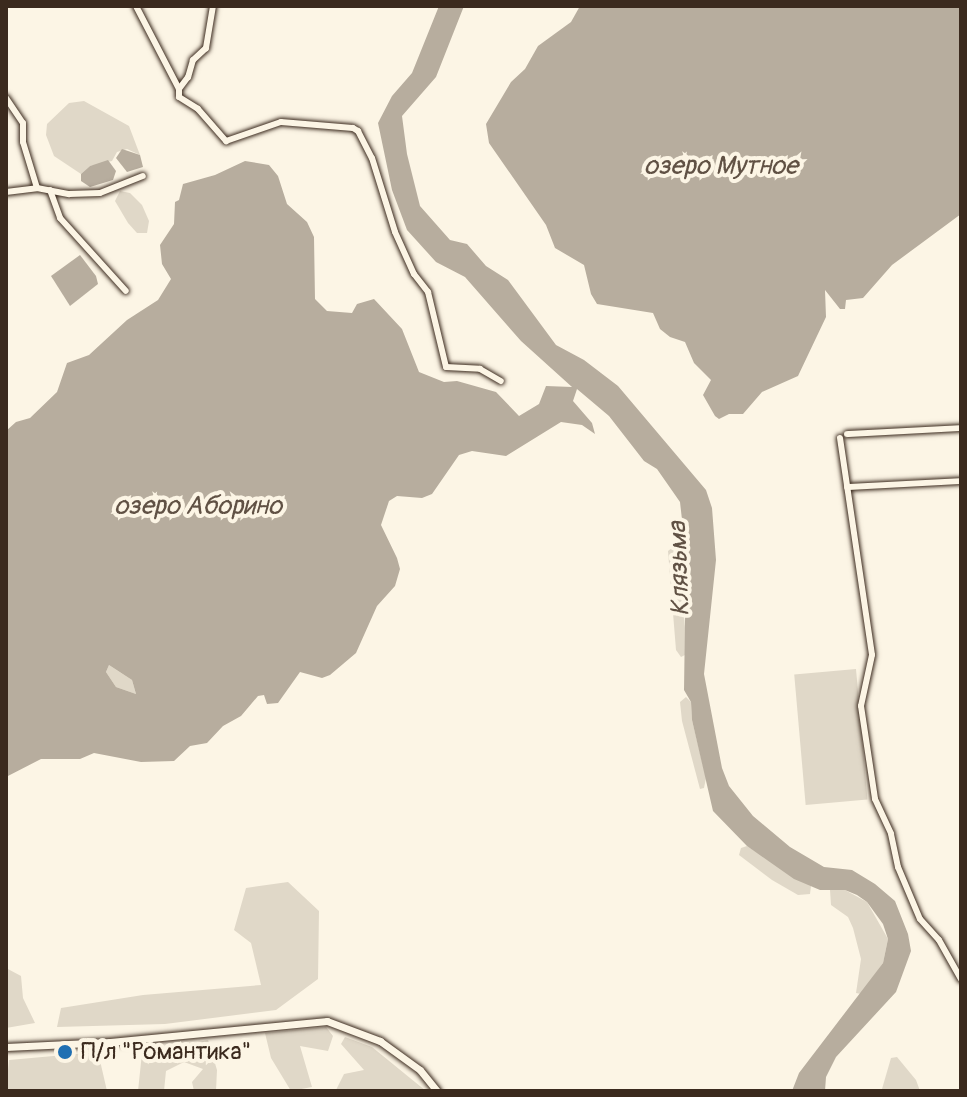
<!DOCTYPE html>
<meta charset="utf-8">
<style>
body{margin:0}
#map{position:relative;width:967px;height:1097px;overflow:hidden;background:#fcf5e5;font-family:Pangolin,sans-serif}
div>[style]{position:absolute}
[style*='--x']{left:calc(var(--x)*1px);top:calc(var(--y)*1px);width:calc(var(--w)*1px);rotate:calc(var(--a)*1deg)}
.green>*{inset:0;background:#e0d8c8;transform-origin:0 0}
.water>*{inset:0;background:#b7ad9e}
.roads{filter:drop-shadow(0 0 2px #3b2a1e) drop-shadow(0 0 2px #3b2a1e)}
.minor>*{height:6px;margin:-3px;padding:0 3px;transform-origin:3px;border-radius:3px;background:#fcf5e5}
.major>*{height:7px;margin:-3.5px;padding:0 3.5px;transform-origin:3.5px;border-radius:3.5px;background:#fcf5e5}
.dots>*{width:22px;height:22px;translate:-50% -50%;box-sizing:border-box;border:4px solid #fcf5e5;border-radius:50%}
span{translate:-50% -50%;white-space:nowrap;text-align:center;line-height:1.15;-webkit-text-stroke:8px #fcf5e5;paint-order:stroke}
.poi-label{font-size:24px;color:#3b2a1e}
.left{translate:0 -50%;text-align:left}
.water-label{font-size:26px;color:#605144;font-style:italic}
.frame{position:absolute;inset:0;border:8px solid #3b2a1e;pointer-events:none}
</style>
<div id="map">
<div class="green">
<div style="clip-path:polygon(84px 101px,129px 126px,140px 155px,127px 149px,117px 152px,112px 161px,90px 166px,81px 174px,54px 156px,46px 135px,47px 124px,69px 103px)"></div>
<div style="clip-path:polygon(120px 191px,130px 193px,142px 205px,149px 221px,147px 233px,137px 233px,128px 223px,115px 201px)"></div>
<div style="clip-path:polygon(672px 548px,679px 558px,686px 639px,685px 655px,681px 657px,676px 650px,668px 551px)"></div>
<div style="clip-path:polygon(109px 665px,132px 680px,136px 694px,116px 687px,106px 672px)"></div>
<div style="left:856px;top:669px;width:131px;height:62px;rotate:85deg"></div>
<div style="clip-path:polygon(686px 697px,691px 702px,692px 720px,706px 778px,704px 788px,700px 789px,682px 721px,680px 702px)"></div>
<div style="clip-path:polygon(747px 846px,811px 886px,810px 894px,798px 895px,772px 880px,739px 855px,741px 848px)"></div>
<div style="clip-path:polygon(288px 882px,319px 911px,318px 979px,276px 1010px,165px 1024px,57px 1027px,61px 1008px,143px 995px,261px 985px,251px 943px,234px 930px,246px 888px)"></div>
<div style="clip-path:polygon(830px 890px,845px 890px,867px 902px,888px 939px,883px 963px,861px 994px,856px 993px,861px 959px,853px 928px,848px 917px,831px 905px)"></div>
<div style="clip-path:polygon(6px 968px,21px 976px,23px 998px,35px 1023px,6px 1028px)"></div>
<div style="clip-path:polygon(326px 1027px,333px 1036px,328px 1051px,300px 1046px,312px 1087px,291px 1091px,271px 1058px,265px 1033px)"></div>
<div style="clip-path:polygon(345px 1037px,372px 1047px,426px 1091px,336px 1090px,344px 1074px,364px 1070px,341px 1044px)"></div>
<div style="clip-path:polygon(208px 1040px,217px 1070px,216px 1091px,194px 1091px,192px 1082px,203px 1069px,184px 1062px,166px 1071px,164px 1091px,138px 1091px,142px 1053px)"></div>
<div style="clip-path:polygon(98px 1052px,107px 1091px,6px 1091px,9px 1060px)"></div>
<div style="clip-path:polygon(897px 1057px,916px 1080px,920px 1091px,882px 1089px,891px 1058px)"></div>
</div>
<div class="water">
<div style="clip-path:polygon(evenodd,439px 6px,464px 6px,436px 77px,402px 116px,407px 154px,420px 206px,450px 240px,467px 244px,486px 266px,508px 280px,556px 345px,584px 360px,618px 386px,706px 490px,712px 508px,716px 560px,704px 674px,722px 768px,729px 786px,753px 816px,790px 847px,824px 867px,852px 870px,875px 884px,895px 901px,908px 934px,911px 951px,896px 992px,836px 1057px,826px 1077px,825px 1091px,792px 1091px,799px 1073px,883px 963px,888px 939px,883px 924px,867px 902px,857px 895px,845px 890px,820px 890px,794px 879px,747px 846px,713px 811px,692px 720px,691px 702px,684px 690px,686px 555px,680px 502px,657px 469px,644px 461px,609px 416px,577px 389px,573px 401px,592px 423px,595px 434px,582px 425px,561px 422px,506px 456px,472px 451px,459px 455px,432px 494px,422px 498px,397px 496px,389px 501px,381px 525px,397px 558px,400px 569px,395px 586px,377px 606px,356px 653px,330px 675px,322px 678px,300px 672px,278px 703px,267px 704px,264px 695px,258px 696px,241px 716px,223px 726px,207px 743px,190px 746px,174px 761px,141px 762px,94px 753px,80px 759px,41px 759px,6px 777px,6px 431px,16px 422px,30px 418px,57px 392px,67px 363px,89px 355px,127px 320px,158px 300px,171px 279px,162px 264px,160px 245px,174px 224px,175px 202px,179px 200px,183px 184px,215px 175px,245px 161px,269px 165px,278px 176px,287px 204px,307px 222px,314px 237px,315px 299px,327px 311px,352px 313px,357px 304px,374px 299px,402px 329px,419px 372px,444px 382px,457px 381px,496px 392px,519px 416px,539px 404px,546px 386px,572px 387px,521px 341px,465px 277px,436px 262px,407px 230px,392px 190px,378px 123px,392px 96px,412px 73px,439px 6px,109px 665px,132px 680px,136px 694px,116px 687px,106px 672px,109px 665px)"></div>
<div style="clip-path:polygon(580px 6px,961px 6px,961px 214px,892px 265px,863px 298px,846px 300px,845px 309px,840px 309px,825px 290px,826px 317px,798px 376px,762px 392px,743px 414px,729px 414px,719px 419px,715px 416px,703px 395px,711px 380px,694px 363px,685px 342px,670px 337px,660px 329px,653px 313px,597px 304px,591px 294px,584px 265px,555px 248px,546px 225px,489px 143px,486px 124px,511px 82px,525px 69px,538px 46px,571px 22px)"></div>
<div style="clip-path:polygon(122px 149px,140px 155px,143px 167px,127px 172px,116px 158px)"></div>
<div style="clip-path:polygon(108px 160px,116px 171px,113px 180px,90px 187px,81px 181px,81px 174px,90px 166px)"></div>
<div style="clip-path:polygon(80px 255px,96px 276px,98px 284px,70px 306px,51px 276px)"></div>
</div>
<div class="roads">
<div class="minor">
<div style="--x:136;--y:6;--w:93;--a:62.6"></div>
<div style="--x:213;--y:6;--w:43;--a:99.5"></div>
<div style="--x:206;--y:48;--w:18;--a:137"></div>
<div style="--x:193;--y:60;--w:18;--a:106"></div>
<div style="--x:188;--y:77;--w:15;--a:127"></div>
<div style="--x:179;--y:89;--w:8;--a:90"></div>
<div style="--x:179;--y:97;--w:22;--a:32"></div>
<div style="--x:198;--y:109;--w:43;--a:48.8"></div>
<div style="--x:226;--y:141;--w:58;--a:-19.1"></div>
<div style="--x:281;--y:122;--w:72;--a:4.8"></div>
<div style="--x:353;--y:128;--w:6;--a:31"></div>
<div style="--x:358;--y:131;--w:30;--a:63"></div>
<div style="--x:372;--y:158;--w:77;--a:72.7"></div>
<div style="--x:395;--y:232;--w:46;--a:65.7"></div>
<div style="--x:414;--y:274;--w:23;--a:52"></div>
<div style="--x:428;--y:292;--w:77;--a:76.5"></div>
<div style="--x:446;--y:367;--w:34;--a:3"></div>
<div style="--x:480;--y:369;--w:24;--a:30"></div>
<div style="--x:6;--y:98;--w:30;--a:56"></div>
<div style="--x:23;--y:123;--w:19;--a:90"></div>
<div style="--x:23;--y:142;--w:48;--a:73.1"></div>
<div style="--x:50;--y:190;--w:30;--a:70"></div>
<div style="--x:60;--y:218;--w:98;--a:47.9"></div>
<div style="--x:6;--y:192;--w:31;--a:-7"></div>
<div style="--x:37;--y:188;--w:33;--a:11"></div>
<div style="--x:69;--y:194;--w:31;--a:-2"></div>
<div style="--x:100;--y:193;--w:46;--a:-21.6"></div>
<div style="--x:847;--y:434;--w:114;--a:-3"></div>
<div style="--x:840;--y:438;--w:219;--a:81.6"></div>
<div style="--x:872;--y:655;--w:52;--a:102.2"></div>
<div style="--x:861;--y:706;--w:94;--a:81.4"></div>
<div style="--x:875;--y:799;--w:38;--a:65"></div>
<div style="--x:891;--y:834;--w:34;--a:78"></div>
<div style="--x:898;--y:867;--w:56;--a:67.1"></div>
<div style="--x:920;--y:919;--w:28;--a:48"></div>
<div style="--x:939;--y:940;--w:45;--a:60.6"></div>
<div style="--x:847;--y:487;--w:114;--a:-3"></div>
</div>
<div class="major">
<div style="--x:6;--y:1047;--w:104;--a:-2.8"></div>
<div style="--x:110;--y:1042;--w:218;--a:-5.5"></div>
<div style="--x:327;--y:1021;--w:57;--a:20.7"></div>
<div style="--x:380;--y:1041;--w:49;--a:35.9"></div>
<div style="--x:420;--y:1070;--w:27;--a:51"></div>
</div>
</div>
<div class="dots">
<div style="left:65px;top:1052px;background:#1f6fb2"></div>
</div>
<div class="poi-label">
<span class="left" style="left:81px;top:1052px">П/л "Романтика"</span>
</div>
<div class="water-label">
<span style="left:721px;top:167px">озеро Мутное</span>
<span style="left:198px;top:507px">озеро Аборино</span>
<span style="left:680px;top:569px;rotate:-92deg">Клязьма</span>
</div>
<div class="frame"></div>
</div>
